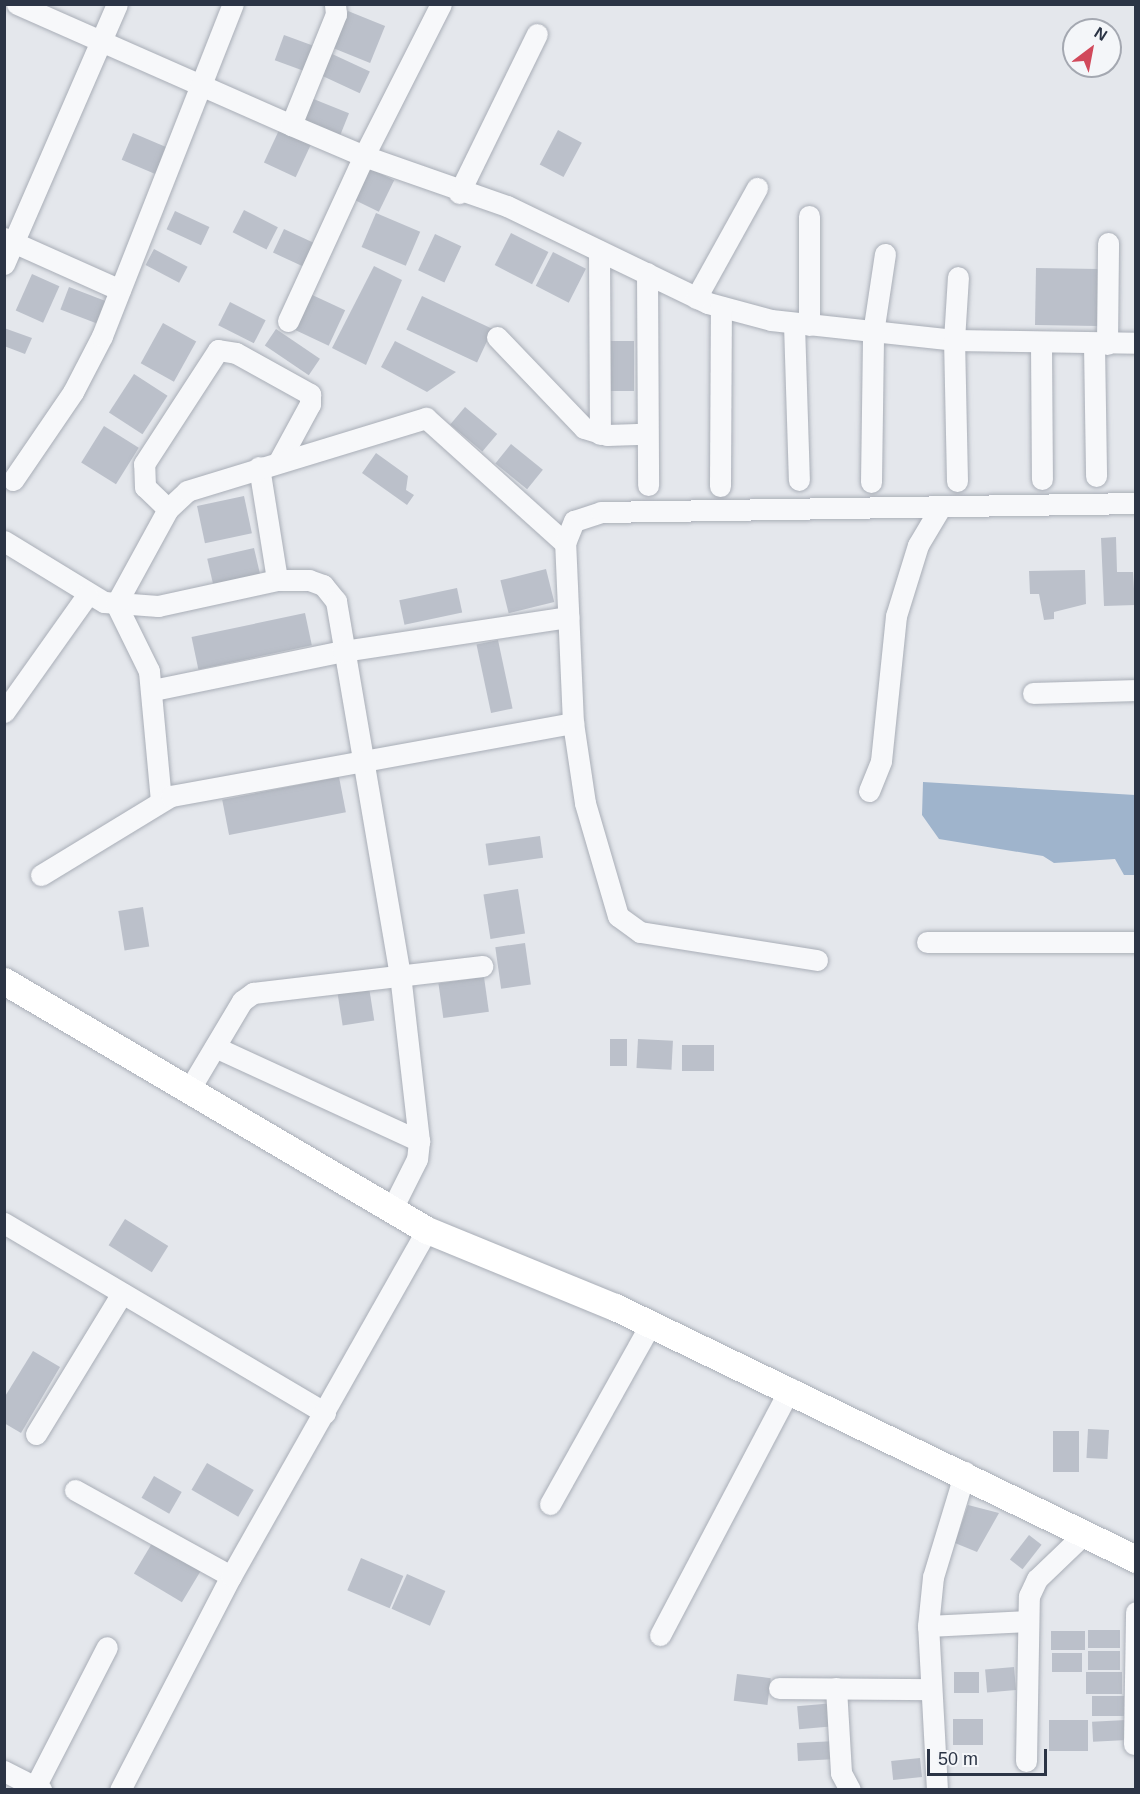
<!DOCTYPE html>
<style>
body{margin:0}
#map{position:relative;width:1140px;height:1794px;overflow:hidden;background:#e4e7ec;font-family:Arial,sans-serif}
div>[style]{position:absolute}
[style*='--x']{left:calc(var(--x)*1px);top:calc(var(--y)*1px);width:calc(var(--w)*1px);rotate:calc(var(--a)*1deg)}
.water>*{inset:0;background:#9fb4cc}
.building>*{inset:0;background:#bbc0ca;transform-origin:0 0}
.roads{filter:drop-shadow(0 0 2px #a9aeb7) drop-shadow(0 0 2px #a9aeb7)}
.minor>*{height:21px;margin:-10.5px;padding:0 10.5px;transform-origin:10.5px;border-radius:10.5px;background:#f7f8fa}
.major>*{height:27px;margin:-13.5px;padding:0 13.5px;transform-origin:13.5px;border-radius:13.5px;background:#fff}
span{translate:-50% -50%;white-space:nowrap;text-align:center;line-height:1.15;-webkit-text-stroke:5px #f4f6f9;paint-order:stroke}
.frame{position:absolute;inset:0;border:6px solid #2b3445;pointer-events:none}
.north{position:absolute;left:1062px;top:18px;width:60px;height:60px;box-sizing:border-box;background:#f4f6f9;border:2px solid #a4a8b1;border-radius:50%;rotate:32deg;font-size:16px;font-weight:700;line-height:24px;text-align:center;color:#2b3445}
.north::after{content:'';display:block;margin:auto;width:21px;height:27px;background:#d1495b;clip-path:polygon(50% 0,100% 100%,50% 72%,0 100%)}
.scale{position:absolute;left:927px;top:1749px;width:120px;height:27px;box-sizing:border-box;border:3px solid #2b3445;border-top:0;padding-left:8px;font-size:18px;line-height:21px;white-space:nowrap;color:#2b3445;-webkit-text-stroke:4px #f4f6f9;paint-order:stroke}
</style>
<div id="map">
<div class="water">
<div style="clip-path:polygon(923px 782px,1135px 795px,1135px 875px,1124px 875px,1115px 859px,1054px 863px,1043px 856px,939px 839px,922px 815px)"></div>
</div>
<div class="building">
<div style="left:348px;top:11px;width:40px;height:40px;rotate:22deg"></div>
<div style="left:284px;top:35px;width:37px;height:27px;rotate:20deg"></div>
<div style="left:330px;top:53px;width:44px;height:24px;rotate:25deg"></div>
<div style="left:311px;top:98px;width:41px;height:26px;rotate:22deg"></div>
<div style="left:280px;top:128px;width:35px;height:38px;rotate:25deg"></div>
<div style="left:558px;top:130px;width:27px;height:39px;rotate:28deg"></div>
<div style="left:133px;top:133px;width:46px;height:29px;rotate:23deg"></div>
<div style="left:369px;top:168px;width:28px;height:35px;rotate:26deg"></div>
<div style="left:244px;top:210px;width:38px;height:25px;rotate:27deg"></div>
<div style="left:175px;top:211px;width:38px;height:20px;rotate:25deg"></div>
<div style="left:376px;top:213px;width:48px;height:37px;rotate:23deg"></div>
<div style="left:284px;top:229px;width:35px;height:26px;rotate:25deg"></div>
<div style="left:511px;top:233px;width:42px;height:36px;rotate:27deg"></div>
<div style="left:435px;top:234px;width:29px;height:40px;rotate:25deg"></div>
<div style="left:154px;top:249px;width:38px;height:18px;rotate:28deg"></div>
<div style="left:553px;top:252px;width:37px;height:38px;rotate:27deg"></div>
<div style="clip-path:polygon(374px 266px,402px 280px,366px 365px,332px 348px)"></div>
<div style="left:1036px;top:268px;width:63px;height:57px;rotate:1deg"></div>
<div style="left:32px;top:274px;width:30px;height:40px;rotate:24deg"></div>
<div style="left:69px;top:287px;width:44px;height:24px;rotate:21deg"></div>
<div style="left:308px;top:293px;width:41px;height:39px;rotate:25deg"></div>
<div style="left:422px;top:296px;width:78px;height:37px;rotate:25deg"></div>
<div style="left:230px;top:302px;width:40px;height:26px;rotate:27deg"></div>
<div style="left:163px;top:323px;width:38px;height:46px;rotate:29deg"></div>
<div style="clip-path:polygon(4px 328px,32px 338px,25px 354px,4px 346px)"></div>
<div style="left:276px;top:329px;width:53px;height:20px;rotate:34deg"></div>
<div style="clip-path:polygon(395px 341px,456px 372px,427px 392px,381px 367px)"></div>
<div style="left:608px;top:341px;width:26px;height:50px"></div>
<div style="left:134px;top:374px;width:40px;height:46px;rotate:33deg"></div>
<div style="left:465px;top:407px;width:42px;height:23px;rotate:40deg"></div>
<div style="left:104px;top:426px;width:41px;height:43px;rotate:32deg"></div>
<div style="left:511px;top:444px;width:41px;height:25px;rotate:39deg"></div>
<div style="clip-path:polygon(376px 453px,408px 476px,406px 490px,414px 495px,407px 505px,362px 473px)"></div>
<div style="left:244px;top:496px;width:38px;height:48px;rotate:78deg"></div>
<div style="clip-path:polygon(1116px 537px,1117px 572px,1133px 572px,1135px 605px,1104px 606px,1101px 538px)"></div>
<div style="left:254px;top:548px;width:27px;height:48px;rotate:77deg"></div>
<div style="left:546px;top:569px;width:34px;height:47px;rotate:76deg"></div>
<div style="clip-path:polygon(1085px 570px,1086px 604px,1054px 612px,1054px 619px,1044px 620px,1039px 594px,1030px 594px,1029px 571px)"></div>
<div style="left:457px;top:588px;width:25px;height:59px;rotate:78deg"></div>
<div style="left:305px;top:613px;width:33px;height:116px;rotate:78deg"></div>
<div style="left:498px;top:640px;width:70px;height:22px;rotate:78deg"></div>
<div style="left:339px;top:777px;width:36px;height:119px;rotate:79deg"></div>
<div style="left:540px;top:836px;width:22px;height:55px;rotate:82deg"></div>
<div style="left:518px;top:889px;width:45px;height:35px;rotate:81deg"></div>
<div style="left:143px;top:907px;width:40px;height:25px;rotate:81deg"></div>
<div style="left:525px;top:943px;width:42px;height:30px;rotate:82deg"></div>
<div style="left:484px;top:977px;width:35px;height:46px;rotate:82deg"></div>
<div style="left:368px;top:981px;width:40px;height:32px;rotate:81deg"></div>
<div style="left:610px;top:1039px;width:17px;height:27px"></div>
<div style="left:638px;top:1039px;width:35px;height:29px;rotate:3deg"></div>
<div style="left:682px;top:1045px;width:32px;height:26px"></div>
<div style="left:125px;top:1219px;width:51px;height:31px;rotate:32deg"></div>
<div style="clip-path:polygon(33px 1351px,60px 1367px,21px 1433px,4px 1423px,4px 1398px)"></div>
<div style="left:1088px;top:1429px;width:21px;height:29px;rotate:3deg"></div>
<div style="left:1053px;top:1431px;width:26px;height:41px"></div>
<div style="left:207px;top:1463px;width:54px;height:31px;rotate:30deg"></div>
<div style="left:154px;top:1476px;width:32px;height:25px;rotate:30deg"></div>
<div style="clip-path:polygon(968px 1505px,999px 1513px,977px 1552px,955px 1543px)"></div>
<div style="left:1029px;top:1535px;width:16px;height:31px;rotate:38deg"></div>
<div style="left:154px;top:1540px;width:56px;height:39px;rotate:31deg"></div>
<div style="left:361px;top:1558px;width:46px;height:35px;rotate:23deg"></div>
<div style="left:407px;top:1574px;width:42px;height:38px;rotate:24deg"></div>
<div style="left:1088px;top:1630px;width:32px;height:18px"></div>
<div style="left:1051px;top:1631px;width:34px;height:19px"></div>
<div style="left:1088px;top:1651px;width:32px;height:19px"></div>
<div style="left:1052px;top:1653px;width:30px;height:19px"></div>
<div style="left:1014px;top:1667px;width:23px;height:29px;rotate:85deg"></div>
<div style="left:954px;top:1672px;width:25px;height:21px"></div>
<div style="left:1086px;top:1672px;width:36px;height:22px"></div>
<div style="left:737px;top:1674px;width:34px;height:27px;rotate:7deg"></div>
<div style="left:1092px;top:1696px;width:32px;height:20px"></div>
<div style="left:834px;top:1703px;width:23px;height:37px;rotate:85deg"></div>
<div style="left:953px;top:1719px;width:30px;height:26px"></div>
<div style="left:1088px;top:1720px;width:31px;height:39px;rotate:90deg"></div>
<div style="left:1126px;top:1720px;width:20px;height:34px;rotate:87deg"></div>
<div style="left:836px;top:1741px;width:18px;height:39px;rotate:87deg"></div>
<div style="left:920px;top:1758px;width:19px;height:29px;rotate:84deg"></div>
</div>
<div class="roads">
<div class="minor">
<div style="--x:17;--y:4;--w:300;--a:23.8"></div>
<div style="--x:441;--y:4;--w:170;--a:116.9"></div>
<div style="--x:364;--y:156;--w:151;--a:19.3"></div>
<div style="--x:507;--y:206;--w:223;--a:25.8"></div>
<div style="--x:708;--y:303;--w:65;--a:15.1"></div>
<div style="--x:771;--y:320;--w:184;--a:6.2"></div>
<div style="--x:954;--y:340;--w:182;--a:0.9"></div>
<div style="--x:459;--y:193;--w:177;--a:-63.9"></div>
<div style="--x:4;--y:238;--w:127;--a:24.1"></div>
<div style="--x:599;--y:251;--w:183;--a:89.7"></div>
<div style="--x:4;--y:264;--w:283;--a:-66.5"></div>
<div style="--x:647;--y:273;--w:212;--a:89.7"></div>
<div style="--x:696;--y:298;--w:126;--a:-61"></div>
<div style="--x:288;--y:321;--w:182;--a:-65.3"></div>
<div style="--x:364;--y:156;--w:79;--a:-157"></div>
<div style="--x:291;--y:125;--w:120;--a:-67.9"></div>
<div style="--x:336;--y:14;--w:10;--a:-96"></div>
<div style="--x:794;--y:324;--w:156;--a:88.2"></div>
<div style="--x:809;--y:325;--w:109;--a:-90"></div>
<div style="--x:497;--y:337;--w:126;--a:46.3"></div>
<div style="--x:584;--y:428;--w:24;--a:17"></div>
<div style="--x:607;--y:435;--w:38;--a:-2"></div>
<div style="--x:1041;--y:344;--w:135;--a:89.6"></div>
<div style="--x:1094;--y:344;--w:132;--a:89.1"></div>
<div style="--x:1107;--y:344;--w:101;--a:-89.4"></div>
<div style="--x:259;--y:467;--w:114;--a:80.9"></div>
<div style="--x:13;--y:480;--w:107;--a:-55.7"></div>
<div style="--x:73;--y:392;--w:63;--a:-62.6"></div>
<div style="--x:102;--y:336;--w:357;--a:-68.5"></div>
<div style="--x:957;--y:481;--w:141;--a:-91.2"></div>
<div style="--x:954;--y:340;--w:63;--a:-86.4"></div>
<div style="--x:871;--y:482;--w:149;--a:-89.2"></div>
<div style="--x:873;--y:333;--w:80;--a:-81.4"></div>
<div style="--x:720;--y:486;--w:179;--a:-89.7"></div>
<div style="--x:168;--y:509;--w:32;--a:-136"></div>
<div style="--x:145;--y:487;--w:23;--a:-92"></div>
<div style="--x:144;--y:464;--w:136;--a:-57"></div>
<div style="--x:218;--y:350;--w:18;--a:9"></div>
<div style="--x:236;--y:353;--w:85;--a:29"></div>
<div style="--x:310;--y:394;--w:10;--a:90"></div>
<div style="--x:310;--y:404;--w:65;--a:118.5"></div>
<div style="--x:4;--y:541;--w:117;--a:31.4"></div>
<div style="--x:104;--y:602;--w:54;--a:4.2"></div>
<div style="--x:158;--y:606;--w:122;--a:-12.3"></div>
<div style="--x:277;--y:580;--w:32;--a:0"></div>
<div style="--x:309;--y:580;--w:15;--a:20"></div>
<div style="--x:323;--y:585;--w:21;--a:51"></div>
<div style="--x:336;--y:601;--w:378;--a:80.3"></div>
<div style="--x:400;--y:974;--w:168;--a:83.5"></div>
<div style="--x:419;--y:1141;--w:18;--a:96"></div>
<div style="--x:417;--y:1159;--w:56;--a:116.6"></div>
<div style="--x:153;--y:690;--w:194;--a:-11.6"></div>
<div style="--x:343;--y:651;--w:228;--a:-8.6"></div>
<div style="--x:1033;--y:693;--w:103;--a:-1.7"></div>
<div style="--x:4;--y:712;--w:143;--a:-54.6"></div>
<div style="--x:869;--y:791;--w:32;--a:-68"></div>
<div style="--x:881;--y:761;--w:146;--a:-84.1"></div>
<div style="--x:896;--y:616;--w:74;--a:-72.8"></div>
<div style="--x:918;--y:545;--w:43;--a:-59.3"></div>
<div style="--x:161;--y:801;--w:131;--a:-95.3"></div>
<div style="--x:149;--y:671;--w:75;--a:-116.2"></div>
<div style="--x:116;--y:604;--w:108;--a:-61.3"></div>
<div style="--x:168;--y:509;--w:26;--a:-43"></div>
<div style="--x:187;--y:491;--w:250;--a:-17"></div>
<div style="--x:426;--y:418;--w:187;--a:42"></div>
<div style="--x:41;--y:875;--w:152;--a:-31.3"></div>
<div style="--x:171;--y:796;--w:409;--a:-10.3"></div>
<div style="--x:927;--y:942;--w:209;--a:0"></div>
<div style="--x:817;--y:960;--w:179;--a:-171"></div>
<div style="--x:640;--y:932;--w:27;--a:-144"></div>
<div style="--x:618;--y:916;--w:118;--a:-106.3"></div>
<div style="--x:585;--y:803;--w:81;--a:-98.5"></div>
<div style="--x:573;--y:723;--w:180;--a:-92.5"></div>
<div style="--x:565;--y:543;--w:24;--a:-68"></div>
<div style="--x:574;--y:521;--w:28;--a:-18"></div>
<div style="--x:601;--y:512;--w:535;--a:-0.96"></div>
<div style="--x:215;--y:1047;--w:225;--a:24.7"></div>
<div style="--x:189;--y:1090;--w:104;--a:-59.2"></div>
<div style="--x:242;--y:1001;--w:14;--a:-36"></div>
<div style="--x:253;--y:993;--w:231;--a:-6.7"></div>
<div style="--x:4;--y:1223;--w:373;--a:30.6"></div>
<div style="--x:36;--y:1434;--w:165;--a:-58.6"></div>
<div style="--x:75;--y:1490;--w:178;--a:28.9"></div>
<div style="--x:550;--y:1504;--w:207;--a:-60.8"></div>
<div style="--x:928;--y:1626;--w:100;--a:-2.9"></div>
<div style="--x:660;--y:1635;--w:279;--a:-62.2"></div>
<div style="--x:779;--y:1688;--w:151;--a:0.4"></div>
<div style="--x:836;--y:1688;--w:85;--a:86.6"></div>
<div style="--x:841;--y:1773;--w:19;--a:62"></div>
<div style="--x:1134;--y:1744;--w:132;--a:-89.1"></div>
<div style="--x:1026;--y:1761;--w:165;--a:-89"></div>
<div style="--x:1029;--y:1596;--w:19;--a:-65"></div>
<div style="--x:1037;--y:1579;--w:65;--a:-43.8"></div>
<div style="--x:4;--y:1771;--w:42;--a:27.2"></div>
<div style="--x:35;--y:1787;--w:157;--a:-62.8"></div>
<div style="--x:120;--y:1790;--w:241;--a:-62.6"></div>
<div style="--x:231;--y:1576;--w:398;--a:-60.5"></div>
<div style="--x:937;--y:1790;--w:164;--a:-93.1"></div>
<div style="--x:928;--y:1626;--w:49;--a:-84.2"></div>
<div style="--x:933;--y:1577;--w:110;--a:-73.1"></div>
</div>
<div class="major">
<div style="--x:4;--y:981;--w:491;--a:30.5"></div>
<div style="--x:427;--y:1230;--w:203;--a:22.3"></div>
<div style="--x:615;--y:1307;--w:579;--a:25.81"></div>
</div>
</div>
<div class="frame"></div>
<div class="north">N</div>
<div class="scale">50 m</div>
</div>
